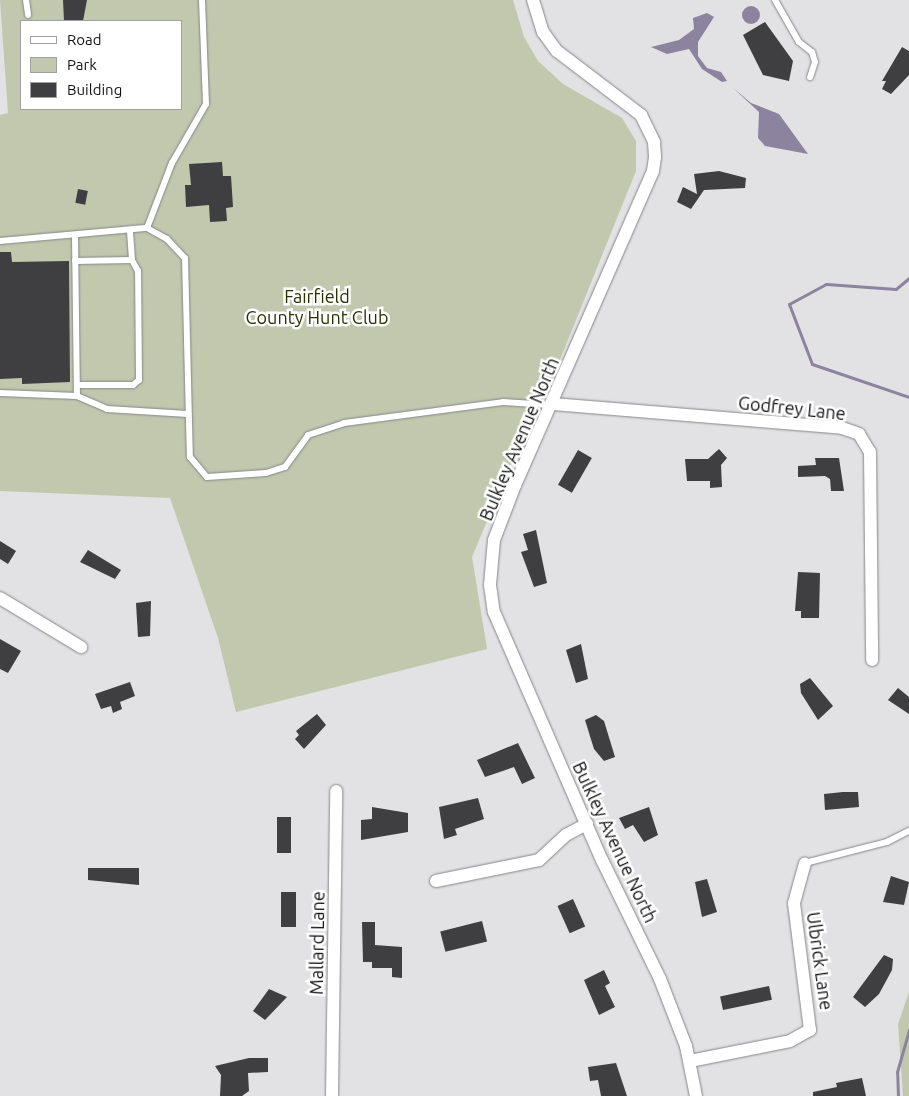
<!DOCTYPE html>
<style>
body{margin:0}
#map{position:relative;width:909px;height:1096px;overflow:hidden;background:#e2e1e4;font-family:Ubuntu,sans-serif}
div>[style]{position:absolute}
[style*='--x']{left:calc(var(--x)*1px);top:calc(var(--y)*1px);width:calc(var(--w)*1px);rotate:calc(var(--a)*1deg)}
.green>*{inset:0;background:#c1c8ae}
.water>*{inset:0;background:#8c849e}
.round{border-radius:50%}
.stream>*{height:3px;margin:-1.5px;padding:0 1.5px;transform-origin:1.5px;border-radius:1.5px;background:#8c849e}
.building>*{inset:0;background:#3f3e41;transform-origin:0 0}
.roads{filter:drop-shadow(0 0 1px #868689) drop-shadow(0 0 1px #868689)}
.lane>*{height:6px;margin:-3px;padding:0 3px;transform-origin:3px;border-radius:3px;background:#fff}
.street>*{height:12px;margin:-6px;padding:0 6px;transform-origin:6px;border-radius:6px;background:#fff}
span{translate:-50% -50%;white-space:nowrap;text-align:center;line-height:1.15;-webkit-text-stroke:5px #fff;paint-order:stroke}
.park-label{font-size:18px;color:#283100}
.street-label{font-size:18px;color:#131314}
.legend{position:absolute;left:20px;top:20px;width:162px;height:90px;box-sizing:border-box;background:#fff;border:1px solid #a1a1a1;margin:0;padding:6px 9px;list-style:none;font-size:15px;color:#131314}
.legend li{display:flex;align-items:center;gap:10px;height:25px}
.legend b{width:25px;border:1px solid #a1a1a1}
</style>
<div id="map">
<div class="green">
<div style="clip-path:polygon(evenodd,0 0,513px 0,524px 37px,538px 61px,563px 84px,622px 118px,636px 141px,636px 171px,551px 382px,526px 428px,472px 557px,487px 649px,236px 712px,218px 638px,170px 498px,0 491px,0 115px,8px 113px,0 0,21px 21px,181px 21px,181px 109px,21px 109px,21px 21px)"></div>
<div style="clip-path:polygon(909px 992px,909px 1096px,903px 1096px,898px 1024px)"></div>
</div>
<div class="water">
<div class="round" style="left:742px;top:6px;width:18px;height:18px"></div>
<div style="clip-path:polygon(707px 13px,714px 17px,698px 42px,698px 56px,707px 68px,721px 72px,727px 81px,722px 82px,702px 69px,689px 49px,667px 54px,651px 47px,679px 40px,694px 29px,693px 18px)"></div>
<div style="clip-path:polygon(732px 87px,751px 103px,779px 114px,808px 154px,765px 146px,758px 138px,759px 112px)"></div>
</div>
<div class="stream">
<div style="--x:909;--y:278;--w:17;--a:140"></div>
<div style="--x:896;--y:289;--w:70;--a:-175.9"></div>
<div style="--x:826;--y:284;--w:42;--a:151.6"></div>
<div style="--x:789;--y:304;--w:64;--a:69"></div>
<div style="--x:812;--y:364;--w:102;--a:18.8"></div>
<div style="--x:898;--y:1096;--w:24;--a:-92"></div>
<div style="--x:897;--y:1072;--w:44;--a:-74.1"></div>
</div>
<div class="building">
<div style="clip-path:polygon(63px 0,87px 0,83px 21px,64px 21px)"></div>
<div style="clip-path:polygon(765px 22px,793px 61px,789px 81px,763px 75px,743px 35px)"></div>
<div style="clip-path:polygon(902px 47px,909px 51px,909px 75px,891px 94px,882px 89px,886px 81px,882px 81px)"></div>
<div style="clip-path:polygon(222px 162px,223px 176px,231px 176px,233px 207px,226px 208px,227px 221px,210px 222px,209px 205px,186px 207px,185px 185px,191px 185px,189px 164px)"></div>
<div style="clip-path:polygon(719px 171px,746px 178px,745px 188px,704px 190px,691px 209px,677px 202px,683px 187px,697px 194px,694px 174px)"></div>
<div style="left:78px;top:189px;width:10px;height:14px;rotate:11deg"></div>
<div style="clip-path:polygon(0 252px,11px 252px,12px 262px,69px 261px,70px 382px,22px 384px,22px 378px,0 379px)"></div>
<div style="clip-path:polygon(719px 449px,727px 458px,721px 465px,722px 487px,710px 488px,710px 481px,687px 481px,685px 459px,708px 459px)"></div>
<div style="left:578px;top:450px;width:16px;height:40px;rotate:30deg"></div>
<div style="clip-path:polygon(815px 458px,839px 458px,844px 491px,831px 491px,830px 479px,825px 476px,798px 477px,798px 466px,816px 465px)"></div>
<div style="clip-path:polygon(536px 530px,547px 583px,534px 587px,521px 552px,528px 550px,523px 534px)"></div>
<div style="clip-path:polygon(0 541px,16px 551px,8px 564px,0 559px)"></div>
<div style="clip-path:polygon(88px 550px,121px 570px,115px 579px,80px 562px)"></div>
<div style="clip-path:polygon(798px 572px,820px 573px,819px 618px,801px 618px,801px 611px,795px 611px)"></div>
<div style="clip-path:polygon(151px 601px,150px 636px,138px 637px,136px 603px)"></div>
<div style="clip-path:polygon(0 639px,21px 651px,8px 673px,0 669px)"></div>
<div style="clip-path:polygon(581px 644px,588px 679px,576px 683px,566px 650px)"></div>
<div style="clip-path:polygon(810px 678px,833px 706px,818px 720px,801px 693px,800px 684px)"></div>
<div style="clip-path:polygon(130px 682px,135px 696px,120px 702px,122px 709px,113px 713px,111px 706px,101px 709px,95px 694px)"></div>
<div style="clip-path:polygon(898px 688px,909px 697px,909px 714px,888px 700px)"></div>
<div style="clip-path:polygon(317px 714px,326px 725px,304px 749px,295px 739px,299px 735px,296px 731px)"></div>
<div style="clip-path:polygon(596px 715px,604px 721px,615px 757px,604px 761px,594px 749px,585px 720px)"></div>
<div style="clip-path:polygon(518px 743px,535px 778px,522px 784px,514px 767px,485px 777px,477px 760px)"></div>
<div style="clip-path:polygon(843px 792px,858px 792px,859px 807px,825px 810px,824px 794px)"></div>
<div style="clip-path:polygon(478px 798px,484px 819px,455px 829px,457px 835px,444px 839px,439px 807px)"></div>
<div style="clip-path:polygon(372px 807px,408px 813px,408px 832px,361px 840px,361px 820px,372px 819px)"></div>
<div style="clip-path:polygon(649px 807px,658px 835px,644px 842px,633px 825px,625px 829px,619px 818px)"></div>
<div style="left:277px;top:817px;width:14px;height:36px"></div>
<div style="clip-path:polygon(88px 868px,139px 868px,139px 885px,88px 880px)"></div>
<div style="clip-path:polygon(891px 876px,909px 882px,904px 905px,883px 902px)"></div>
<div style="clip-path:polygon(707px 879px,717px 912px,702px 917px,695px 882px)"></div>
<div style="left:281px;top:892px;width:15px;height:35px"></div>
<div style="left:573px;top:899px;width:30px;height:17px;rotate:66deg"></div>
<div style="left:482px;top:921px;width:21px;height:43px;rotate:76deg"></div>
<div style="clip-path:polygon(362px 922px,375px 922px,375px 945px,402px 947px,402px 978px,392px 977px,392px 968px,372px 968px,372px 962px,363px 962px)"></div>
<div style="clip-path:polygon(884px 955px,893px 959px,892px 970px,879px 994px,865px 1007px,853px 997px)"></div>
<div style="clip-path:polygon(604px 970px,610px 983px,605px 986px,615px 1007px,599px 1015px,584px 980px)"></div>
<div style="left:769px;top:986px;width:14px;height:50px;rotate:78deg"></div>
<div style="clip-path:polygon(269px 989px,287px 997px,265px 1020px,253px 1011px)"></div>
<div style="clip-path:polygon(249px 1058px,268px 1058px,268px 1072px,248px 1073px,249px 1091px,242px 1096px,220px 1096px,221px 1075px,215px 1066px)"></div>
<div style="clip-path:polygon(616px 1063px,627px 1096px,601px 1096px,598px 1080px,590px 1081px,588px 1067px)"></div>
<div style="clip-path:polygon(862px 1078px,866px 1096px,813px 1096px,813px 1092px,837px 1087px,836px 1083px)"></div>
</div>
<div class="roads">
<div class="lane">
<div style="--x:26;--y:0;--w:15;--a:82"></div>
<div style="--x:775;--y:0;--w:48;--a:60.3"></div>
<div style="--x:799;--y:42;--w:16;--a:38"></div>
<div style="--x:812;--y:52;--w:10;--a:73"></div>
<div style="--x:815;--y:62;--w:16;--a:108"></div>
<div style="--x:147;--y:228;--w:70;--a:-69"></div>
<div style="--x:172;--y:163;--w:68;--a:-60"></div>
<div style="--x:206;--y:104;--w:104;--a:-92.2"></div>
<div style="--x:75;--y:236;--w:160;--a:89.3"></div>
<div style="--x:0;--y:241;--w:148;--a:-5.1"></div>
<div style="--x:147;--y:228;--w:23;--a:29"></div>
<div style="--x:167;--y:239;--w:26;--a:47"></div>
<div style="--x:185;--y:258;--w:199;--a:88.6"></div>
<div style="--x:190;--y:457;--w:26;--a:50"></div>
<div style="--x:207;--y:477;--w:59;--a:-3.9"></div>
<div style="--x:266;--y:473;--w:20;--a:-18"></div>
<div style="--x:285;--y:467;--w:39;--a:-54"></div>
<div style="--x:308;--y:435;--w:38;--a:-18"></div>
<div style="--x:344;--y:423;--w:160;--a:-7.5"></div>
<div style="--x:503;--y:402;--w:47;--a:3.7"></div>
<div style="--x:75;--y:261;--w:57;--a:-1"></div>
<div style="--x:77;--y:385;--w:56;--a:0"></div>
<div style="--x:133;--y:385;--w:8;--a:-40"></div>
<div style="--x:139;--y:380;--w:109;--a:-90.5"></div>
<div style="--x:138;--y:271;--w:13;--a:-119"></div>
<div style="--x:132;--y:260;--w:30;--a:-94"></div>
<div style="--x:0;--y:393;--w:77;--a:2.2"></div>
<div style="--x:77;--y:396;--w:33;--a:23"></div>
<div style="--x:107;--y:409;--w:81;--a:3.5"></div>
<div style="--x:805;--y:863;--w:85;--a:-14.4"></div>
<div style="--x:887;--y:842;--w:25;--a:-27"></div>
</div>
<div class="street">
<div style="--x:533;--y:0;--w:34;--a:73"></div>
<div style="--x:543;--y:32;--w:24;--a:54"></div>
<div style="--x:557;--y:51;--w:106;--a:37.3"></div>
<div style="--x:641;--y:115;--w:30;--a:64"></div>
<div style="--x:654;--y:142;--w:15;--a:86"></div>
<div style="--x:655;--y:157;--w:14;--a:98"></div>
<div style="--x:653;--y:171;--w:343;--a:113.7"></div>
<div style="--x:515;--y:485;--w:59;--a:110.9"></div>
<div style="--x:494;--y:540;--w:45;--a:95.1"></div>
<div style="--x:490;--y:585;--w:27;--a:82"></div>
<div style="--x:494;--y:612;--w:270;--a:66.5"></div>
<div style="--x:602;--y:860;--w:132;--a:64"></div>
<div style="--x:660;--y:979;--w:72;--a:68.8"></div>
<div style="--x:686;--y:1046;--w:51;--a:78.7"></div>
<div style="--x:553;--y:404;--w:290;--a:4.7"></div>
<div style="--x:842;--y:428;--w:18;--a:19"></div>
<div style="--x:859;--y:434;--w:21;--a:59"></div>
<div style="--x:870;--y:452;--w:208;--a:89.4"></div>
<div style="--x:0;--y:598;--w:95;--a:31.2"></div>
<div style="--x:436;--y:881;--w:105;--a:-11.5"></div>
<div style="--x:539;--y:860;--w:37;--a:-43"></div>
<div style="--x:566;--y:835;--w:24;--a:-28"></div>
<div style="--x:690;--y:1061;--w:102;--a:-11.3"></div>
<div style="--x:790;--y:1041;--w:23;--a:-29"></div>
<div style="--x:810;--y:1030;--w:128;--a:-97.2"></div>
<div style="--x:794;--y:903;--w:41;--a:-74.6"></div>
<div style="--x:332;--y:1096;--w:305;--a:-89.2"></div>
</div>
</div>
<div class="park-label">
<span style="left:317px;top:307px">Fairfield<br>County Hunt Club</span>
</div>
<div class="street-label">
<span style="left:792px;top:408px;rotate:6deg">Godfrey Lane</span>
<span style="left:519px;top:439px;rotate:-67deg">Bulkley Avenue North</span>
<span style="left:615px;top:842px;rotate:65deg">Bulkley Avenue North</span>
<span style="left:317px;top:943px;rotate:-89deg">Mallard Lane</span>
<span style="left:820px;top:961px;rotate:82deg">Ulbrick Lane</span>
</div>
<ul class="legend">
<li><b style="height:6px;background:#fff"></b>Road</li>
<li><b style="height:14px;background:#c1c8ae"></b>Park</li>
<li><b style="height:14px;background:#3f3e41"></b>Building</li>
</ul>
</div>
